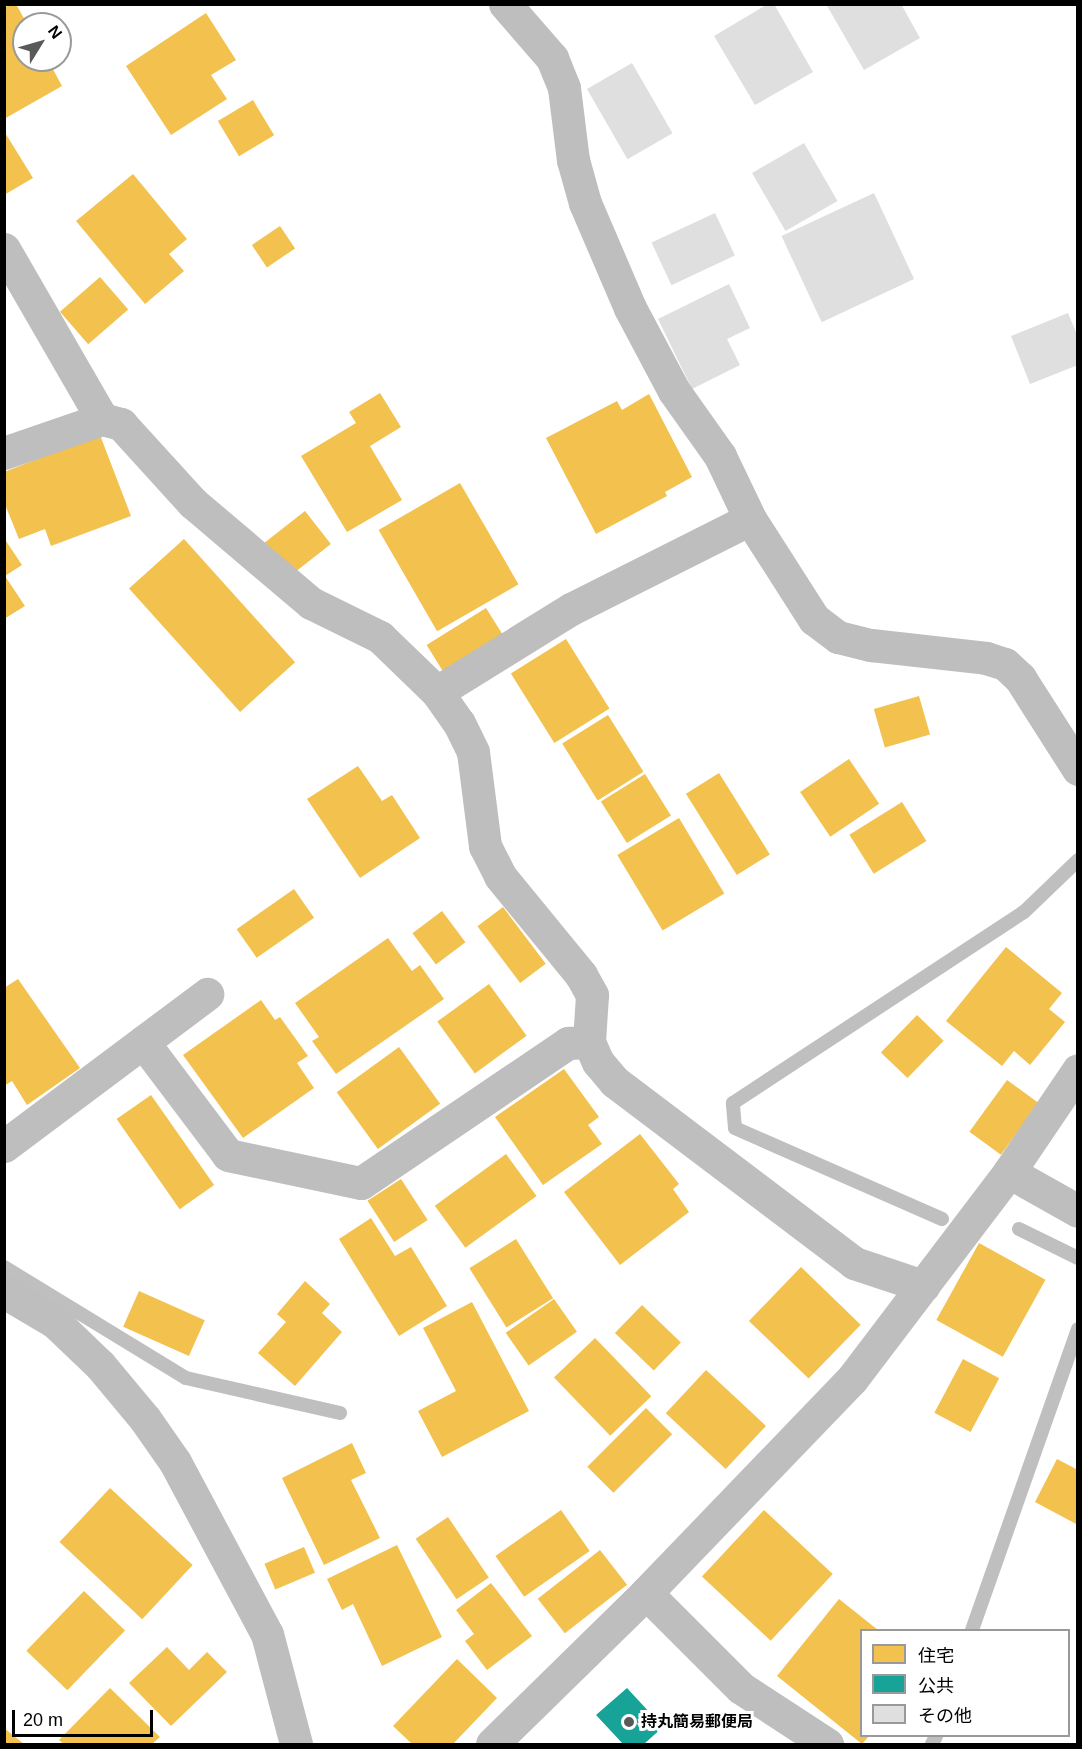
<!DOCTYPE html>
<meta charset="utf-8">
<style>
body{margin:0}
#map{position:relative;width:1082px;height:1749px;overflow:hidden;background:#fff;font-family:Helvetica,"Noto Sans JP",sans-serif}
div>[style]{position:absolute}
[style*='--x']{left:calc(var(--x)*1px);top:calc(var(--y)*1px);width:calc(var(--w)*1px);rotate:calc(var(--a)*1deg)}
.homes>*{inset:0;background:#f2c14e;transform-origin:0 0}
.public>*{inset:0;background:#17a398}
.stream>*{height:14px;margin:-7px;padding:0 7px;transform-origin:7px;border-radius:7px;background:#bfbfbf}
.building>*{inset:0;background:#dfdfdf;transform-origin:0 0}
.street>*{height:33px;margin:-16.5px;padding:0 16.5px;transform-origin:16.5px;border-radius:16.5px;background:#bebebe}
.dots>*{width:16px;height:16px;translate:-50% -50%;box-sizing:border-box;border:3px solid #fff;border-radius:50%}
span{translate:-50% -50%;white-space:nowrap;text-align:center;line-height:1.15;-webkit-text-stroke:6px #fff;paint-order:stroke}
.poi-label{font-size:16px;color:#000;font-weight:700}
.left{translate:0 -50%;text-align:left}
.frame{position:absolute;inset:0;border:6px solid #000;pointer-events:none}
.legend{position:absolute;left:860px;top:1629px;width:210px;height:108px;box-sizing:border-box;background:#fff;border:2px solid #999;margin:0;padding:8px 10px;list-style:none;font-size:18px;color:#000}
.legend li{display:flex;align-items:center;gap:12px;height:30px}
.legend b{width:30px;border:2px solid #999}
.north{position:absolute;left:12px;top:12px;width:60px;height:60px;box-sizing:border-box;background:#fff;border:2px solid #999;border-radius:50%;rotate:53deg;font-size:16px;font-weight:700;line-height:24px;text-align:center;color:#000}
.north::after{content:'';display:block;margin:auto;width:21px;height:27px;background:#595959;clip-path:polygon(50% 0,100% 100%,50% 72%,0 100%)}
.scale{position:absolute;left:12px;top:1710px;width:141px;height:27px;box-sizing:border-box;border:3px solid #000;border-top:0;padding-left:8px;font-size:18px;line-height:21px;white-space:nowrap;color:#000;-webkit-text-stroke:4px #fff;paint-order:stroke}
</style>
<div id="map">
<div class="homes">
<div style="clip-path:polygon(11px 4px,16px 4px,27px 24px,24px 24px,24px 60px,48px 60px,62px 86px,4px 119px,4px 8px)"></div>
<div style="clip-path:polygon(206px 13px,236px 60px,211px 75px,227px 99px,171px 135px,126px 66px)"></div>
<div style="left:253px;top:100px;width:41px;height:41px;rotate:59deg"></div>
<div style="clip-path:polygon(4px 131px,33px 178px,4px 195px)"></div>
<div style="clip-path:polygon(133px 174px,187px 239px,169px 254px,184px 271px,145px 304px,76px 221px)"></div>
<div style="left:280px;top:226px;width:27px;height:34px;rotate:56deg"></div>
<div style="left:100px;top:277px;width:43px;height:53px;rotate:49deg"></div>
<div style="clip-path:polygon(380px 393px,401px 427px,370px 446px,402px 500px,347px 532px,301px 456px,356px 423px,349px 412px)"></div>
<div style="clip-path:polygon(649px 394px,692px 477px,665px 492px,667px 496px,596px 534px,546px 438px,617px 401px,622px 410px)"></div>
<div style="clip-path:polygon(100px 435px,131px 516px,51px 546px,45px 529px,19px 539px,4px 502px,4px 472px)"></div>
<div style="left:460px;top:483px;width:117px;height:94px;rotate:60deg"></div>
<div style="left:305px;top:511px;width:42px;height:51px;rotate:52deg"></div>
<div style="clip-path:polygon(4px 538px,22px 565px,5px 576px,25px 606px,4px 619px)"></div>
<div style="left:184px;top:539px;width:166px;height:74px;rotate:48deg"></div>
<div style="left:486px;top:608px;width:34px;height:70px;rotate:58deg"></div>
<div style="left:566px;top:639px;width:82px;height:65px;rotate:58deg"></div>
<div style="left:919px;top:696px;width:40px;height:47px;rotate:74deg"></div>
<div style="left:608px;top:715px;width:67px;height:54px;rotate:58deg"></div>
<div style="left:849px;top:759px;width:54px;height:59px;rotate:56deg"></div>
<div style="clip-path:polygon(358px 766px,382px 801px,392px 795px,420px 838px,360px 878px,307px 799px)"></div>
<div style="left:719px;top:773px;width:96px;height:39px;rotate:58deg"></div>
<div style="left:645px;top:774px;width:49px;height:52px;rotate:58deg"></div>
<div style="left:902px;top:802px;width:46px;height:62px;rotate:58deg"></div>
<div style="left:679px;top:818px;width:88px;height:72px;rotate:59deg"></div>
<div style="left:294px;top:889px;width:35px;height:70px;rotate:55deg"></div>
<div style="left:503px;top:907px;width:71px;height:32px;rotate:53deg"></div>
<div style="left:442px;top:911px;width:39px;height:37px;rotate:53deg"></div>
<div style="clip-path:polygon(388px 938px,412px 971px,420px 965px,444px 999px,336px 1074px,312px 1041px,319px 1037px,295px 1003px)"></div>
<div style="clip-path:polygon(1006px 947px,1062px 993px,1049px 1009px,1065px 1022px,1030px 1065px,1014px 1051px,1002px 1066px,946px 1021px)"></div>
<div style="clip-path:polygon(18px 979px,80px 1068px,27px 1105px,12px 1081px,4px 1086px,4px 988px)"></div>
<div style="left:489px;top:984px;width:64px;height:64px;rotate:54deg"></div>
<div style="clip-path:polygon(261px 1000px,275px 1020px,280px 1017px,308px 1056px,297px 1063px,314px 1088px,243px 1138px,183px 1055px)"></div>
<div style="left:917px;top:1015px;width:37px;height:52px;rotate:44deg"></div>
<div style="left:399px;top:1047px;width:70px;height:77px;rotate:54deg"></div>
<div style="clip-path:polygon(564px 1069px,599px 1117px,588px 1125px,602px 1144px,543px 1185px,495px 1117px)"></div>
<div style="left:1007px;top:1080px;width:39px;height:64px;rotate:36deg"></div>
<div style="left:151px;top:1095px;width:110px;height:42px;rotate:55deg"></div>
<div style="clip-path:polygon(640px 1134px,679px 1184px,673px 1189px,689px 1212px,620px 1265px,564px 1192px)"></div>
<div style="left:506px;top:1154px;width:52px;height:88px;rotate:54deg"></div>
<div style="left:401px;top:1179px;width:49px;height:40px;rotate:57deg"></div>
<div style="clip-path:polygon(371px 1218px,395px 1256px,411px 1247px,447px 1306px,399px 1336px,339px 1239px)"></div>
<div style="left:516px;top:1239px;width:70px;height:55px;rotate:58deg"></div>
<div style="left:979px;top:1243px;width:76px;height:88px;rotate:29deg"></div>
<div style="left:801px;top:1267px;width:83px;height:75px;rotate:44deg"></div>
<div style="clip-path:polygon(305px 1281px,330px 1304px,322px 1313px,342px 1332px,295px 1386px,258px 1353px,286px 1322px,277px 1314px)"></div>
<div style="left:139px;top:1291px;width:72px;height:39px;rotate:24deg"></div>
<div style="left:554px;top:1299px;width:40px;height:59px;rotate:55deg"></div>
<div style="clip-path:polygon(472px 1302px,529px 1411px,442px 1457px,418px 1411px,456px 1391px,423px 1328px)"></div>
<div style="left:642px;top:1305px;width:54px;height:39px;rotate:44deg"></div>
<div style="left:595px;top:1338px;width:81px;height:57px;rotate:46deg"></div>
<div style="left:963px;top:1359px;width:41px;height:61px;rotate:28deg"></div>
<div style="left:706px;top:1370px;width:82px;height:59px;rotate:43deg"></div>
<div style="left:646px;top:1408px;width:37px;height:83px;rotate:45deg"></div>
<div style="clip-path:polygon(352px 1443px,366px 1473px,351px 1480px,380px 1538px,324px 1565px,282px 1478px)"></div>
<div style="clip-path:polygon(1057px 1459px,1078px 1470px,1078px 1525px,1035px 1502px)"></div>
<div style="left:110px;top:1488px;width:113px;height:74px;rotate:43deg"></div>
<div style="left:561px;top:1510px;width:50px;height:80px;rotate:55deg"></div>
<div style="left:764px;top:1510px;width:94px;height:91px;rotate:43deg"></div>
<div style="left:448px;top:1517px;width:73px;height:39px;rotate:56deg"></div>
<div style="clip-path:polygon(397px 1545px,442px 1637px,382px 1666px,353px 1604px,342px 1610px,327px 1579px)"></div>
<div style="left:304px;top:1547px;width:28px;height:43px;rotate:67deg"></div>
<div style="left:600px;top:1550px;width:44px;height:79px;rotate:52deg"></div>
<div style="clip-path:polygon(491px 1583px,532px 1636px,487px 1670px,465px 1641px,474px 1634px,456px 1610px)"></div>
<div style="left:84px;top:1591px;width:57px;height:83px;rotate:44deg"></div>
<div style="clip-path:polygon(839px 1599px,878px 1630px,862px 1630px,862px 1736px,869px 1736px,862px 1744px,777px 1676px)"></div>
<div style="clip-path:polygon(167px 1647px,189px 1670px,207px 1652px,227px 1672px,171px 1726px,129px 1683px)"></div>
<div style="clip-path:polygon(457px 1659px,497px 1698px,453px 1744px,412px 1744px,393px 1726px)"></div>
<div style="clip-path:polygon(110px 1688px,160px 1737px,152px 1744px,64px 1744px,59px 1740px)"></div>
<div style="clip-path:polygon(4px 1728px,24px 1744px,4px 1744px)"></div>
</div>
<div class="public">
<div style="clip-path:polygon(627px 1688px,663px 1727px,644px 1744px,623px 1744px,596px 1715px)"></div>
</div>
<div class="stream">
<div style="--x:942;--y:1219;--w:226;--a:-156.3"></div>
<div style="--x:735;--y:1128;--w:25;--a:-95"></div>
<div style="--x:733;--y:1103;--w:348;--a:-33.3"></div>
<div style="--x:1024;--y:912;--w:75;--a:-43.9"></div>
<div style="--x:1019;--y:1229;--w:66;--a:26.2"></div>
<div style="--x:4;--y:1267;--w:213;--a:31.4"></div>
<div style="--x:186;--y:1378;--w:158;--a:12.8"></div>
<div style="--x:972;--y:1630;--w:319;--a:-70.6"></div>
<div style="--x:932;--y:1744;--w:9;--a:-63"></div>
</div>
<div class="building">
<div style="clip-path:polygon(768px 4px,774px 4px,813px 72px,755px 105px,714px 36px)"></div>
<div style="clip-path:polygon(826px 4px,901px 4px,920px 38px,864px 70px)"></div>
<div style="left:632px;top:63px;width:81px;height:52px;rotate:60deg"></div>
<div style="left:804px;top:143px;width:67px;height:60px;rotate:60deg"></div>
<div style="left:874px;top:193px;width:95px;height:102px;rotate:65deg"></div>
<div style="left:715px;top:213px;width:47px;height:70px;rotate:65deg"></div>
<div style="clip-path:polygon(729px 284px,750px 328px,727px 339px,740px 365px,692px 389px,658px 319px)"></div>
<div style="clip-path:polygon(1068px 313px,1078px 337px,1078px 365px,1030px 384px,1011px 336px)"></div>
</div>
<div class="street">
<div style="--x:505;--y:4;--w:72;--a:49"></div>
<div style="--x:552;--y:58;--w:32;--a:68"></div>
<div style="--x:564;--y:88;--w:73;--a:82.9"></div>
<div style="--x:573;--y:160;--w:45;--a:74.4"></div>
<div style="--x:585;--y:203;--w:114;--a:66.8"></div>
<div style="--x:630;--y:308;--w:94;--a:62.1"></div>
<div style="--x:674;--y:391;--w:80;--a:54.7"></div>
<div style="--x:720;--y:456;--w:70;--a:64.5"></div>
<div style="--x:750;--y:519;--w:119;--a:57.4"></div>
<div style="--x:814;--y:619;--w:30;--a:37"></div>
<div style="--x:838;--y:637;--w:34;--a:14"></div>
<div style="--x:871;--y:645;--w:116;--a:6.4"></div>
<div style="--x:986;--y:658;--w:20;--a:18"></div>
<div style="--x:1005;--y:664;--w:21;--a:43"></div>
<div style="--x:1020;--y:678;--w:108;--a:57.5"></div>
<div style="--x:4;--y:249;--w:196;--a:60"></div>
<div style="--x:4;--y:453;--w:104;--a:-19.1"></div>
<div style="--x:102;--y:419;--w:20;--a:15"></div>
<div style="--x:121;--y:424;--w:107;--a:47.7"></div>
<div style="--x:193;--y:503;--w:155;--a:40.3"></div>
<div style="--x:311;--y:603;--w:77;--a:26.2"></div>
<div style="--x:380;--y:637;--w:79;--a:44"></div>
<div style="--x:437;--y:692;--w:38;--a:55"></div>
<div style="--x:459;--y:723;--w:32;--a:64"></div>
<div style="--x:473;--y:752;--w:95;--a:82.7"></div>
<div style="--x:485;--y:846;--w:34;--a:63"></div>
<div style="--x:500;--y:876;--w:128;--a:50.7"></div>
<div style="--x:581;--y:975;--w:23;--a:61"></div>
<div style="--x:592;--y:995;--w:47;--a:93.7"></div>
<div style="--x:589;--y:1042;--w:22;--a:66"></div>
<div style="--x:598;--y:1062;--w:26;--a:50"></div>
<div style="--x:615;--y:1082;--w:300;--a:37.1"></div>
<div style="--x:854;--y:1263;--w:73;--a:18.4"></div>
<div style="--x:437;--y:692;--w:158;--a:-31.8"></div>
<div style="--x:571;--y:609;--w:200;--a:-26.7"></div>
<div style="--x:143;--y:1042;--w:141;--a:53"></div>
<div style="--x:228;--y:1155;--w:136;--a:11.9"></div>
<div style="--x:361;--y:1183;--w:250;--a:-34.1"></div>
<div style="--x:568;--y:1043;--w:21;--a:-3"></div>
<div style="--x:4;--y:1146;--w:254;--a:-36.8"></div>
<div style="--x:1009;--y:1172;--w:79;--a:29.5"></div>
<div style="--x:4;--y:1292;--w:59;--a:30.5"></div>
<div style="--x:55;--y:1322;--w:62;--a:43.7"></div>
<div style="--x:100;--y:1365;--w:70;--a:50.2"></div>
<div style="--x:145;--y:1419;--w:52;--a:55.1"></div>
<div style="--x:175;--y:1462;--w:195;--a:61.9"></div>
<div style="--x:267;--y:1634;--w:114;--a:75.2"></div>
<div style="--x:646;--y:1593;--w:134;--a:45"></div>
<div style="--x:741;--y:1688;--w:103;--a:33.1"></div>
<div style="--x:492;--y:1744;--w:216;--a:-44.4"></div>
<div style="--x:646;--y:1593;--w:297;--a:-46.1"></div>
<div style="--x:852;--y:1379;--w:260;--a:-52.8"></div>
<div style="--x:1009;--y:1172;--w:123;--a:-55.9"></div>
</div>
<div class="dots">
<div style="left:629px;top:1722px;background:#595959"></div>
</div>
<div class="poi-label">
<span class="left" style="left:641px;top:1722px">持丸簡易郵便局</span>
</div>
<div class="frame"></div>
<ul class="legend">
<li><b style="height:16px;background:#f2c14e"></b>住宅</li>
<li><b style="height:16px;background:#17a398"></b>公共</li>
<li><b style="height:16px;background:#dfdfdf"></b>その他</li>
</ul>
<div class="north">N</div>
<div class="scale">20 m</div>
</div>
